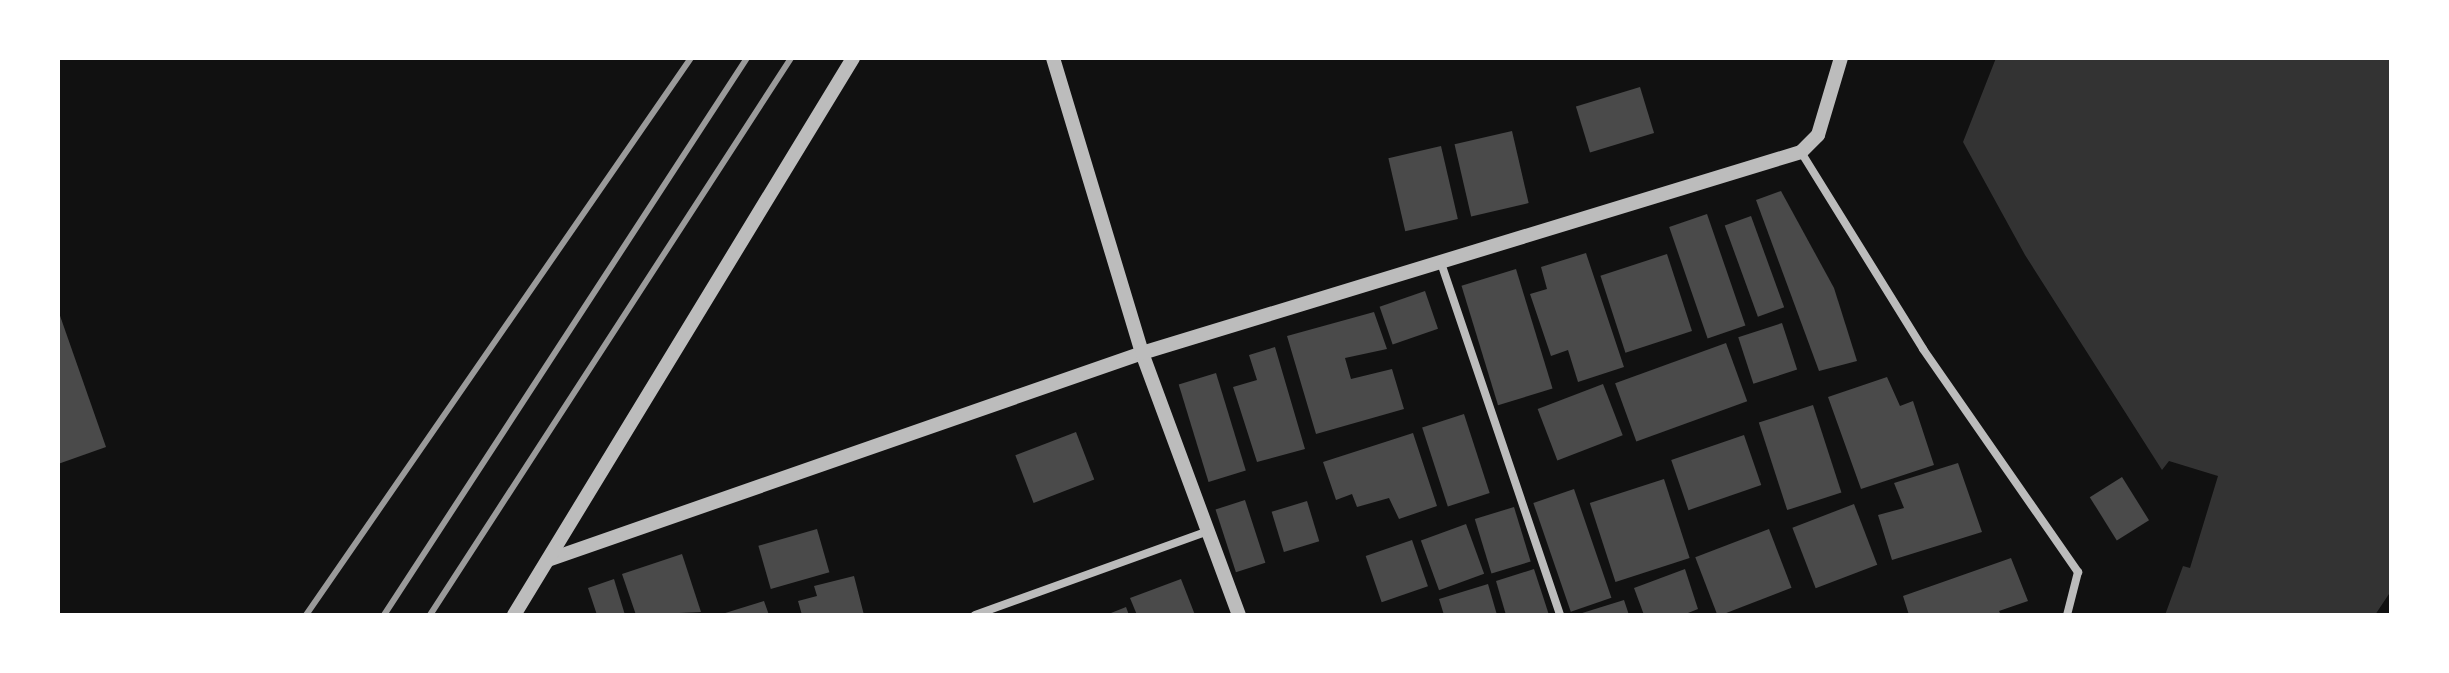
<!DOCTYPE html>
<style>
body{margin:0}
#map{position:relative;width:2449px;height:673px;overflow:hidden;background:#111;font-family:Commissioner,sans-serif}
div>[style]{position:absolute}
[style*='--x']{left:calc(var(--x)*1px);top:calc(var(--y)*1px);width:calc(var(--w)*1px);rotate:calc(var(--a)*1deg)}
.water>*{inset:0;background:#333}
.building>*{inset:0;background:#4a4a4a;transform-origin:0 0}
.minor>*{height:8px;margin:-4px;padding:0 4px;transform-origin:4px;border-radius:4px;background:#bcbcbc}
.tertiary>*{height:14px;margin:-7px;padding:0 7px;transform-origin:7px;border-radius:7px;background:#bcbcbc}
.rail>*{height:6px;margin:-3px;padding:0 3px;transform-origin:3px;border-radius:3px;background:#9a9a9a}
span{translate:-50% -50%;white-space:nowrap;text-align:center;line-height:1.15;-webkit-text-stroke:6px #fff;paint-order:stroke}
.frame{position:absolute;inset:0;border:60px solid #fff;pointer-events:none}
</style>
<div id="map">
<div class="water">
<div style="clip-path:polygon(1996px 58px,2391px 58px,2391px 591px,2375px 615px,2165px 615px,2183px 566px,2190px 568px,2218px 476px,2169px 461px,2162px 470px,2025px 255px,1963px 142px)"></div>
</div>
<div class="building">
<div style="left:1640px;top:87px;width:48px;height:67px;rotate:73deg"></div>
<div style="left:1512px;top:131px;width:74px;height:59px;rotate:77deg"></div>
<div style="left:1441px;top:146px;width:75px;height:54px;rotate:77deg"></div>
<div style="clip-path:polygon(1781px 191px,1834px 288px,1857px 361px,1819px 371px,1756px 200px)"></div>
<div style="left:1707px;top:214px;width:118px;height:40px;rotate:71deg"></div>
<div style="left:1751px;top:216px;width:97px;height:28px;rotate:70deg"></div>
<div style="clip-path:polygon(1586px 253px,1624px 367px,1578px 382px,1568px 350px,1551px 356px,1530px 294px,1547px 289px,1541px 267px)"></div>
<div style="left:1667px;top:254px;width:81px;height:70px;rotate:72deg"></div>
<div style="left:1516px;top:269px;width:125px;height:57px;rotate:73deg"></div>
<div style="left:1425px;top:291px;width:40px;height:48px;rotate:71deg"></div>
<div style="clip-path:polygon(58px 310px,106px 447px,58px 464px)"></div>
<div style="clip-path:polygon(1374px 312px,1387px 349px,1345px 358px,1351px 379px,1392px 369px,1404px 409px,1316px 434px,1287px 336px)"></div>
<div style="left:1782px;top:323px;width:49px;height:46px;rotate:72deg"></div>
<div style="left:1726px;top:343px;width:62px;height:118px;rotate:70deg"></div>
<div style="clip-path:polygon(1275px 347px,1305px 449px,1257px 462px,1233px 387px,1257px 380px,1249px 355px)"></div>
<div style="left:1216px;top:373px;width:102px;height:39px;rotate:73deg"></div>
<div style="clip-path:polygon(1887px 377px,1900px 406px,1913px 401px,1934px 465px,1861px 489px,1828px 397px)"></div>
<div style="left:1603px;top:384px;width:55px;height:70px;rotate:69deg"></div>
<div style="left:1813px;top:405px;width:92px;height:57px;rotate:72deg"></div>
<div style="left:1464px;top:414px;width:83px;height:44px;rotate:72deg"></div>
<div style="left:1076px;top:432px;width:51px;height:65px;rotate:69deg"></div>
<div style="clip-path:polygon(1413px 433px,1437px 506px,1399px 519px,1389px 498px,1357px 507px,1352px 494px,1336px 500px,1323px 462px)"></div>
<div style="left:1744px;top:435px;width:53px;height:77px;rotate:71deg"></div>
<div style="clip-path:polygon(1958px 463px,1982px 532px,1892px 560px,1878px 515px,1904px 508px,1894px 483px)"></div>
<div style="left:2122px;top:477px;width:51px;height:38px;rotate:58deg"></div>
<div style="left:1664px;top:479px;width:83px;height:78px;rotate:72deg"></div>
<div style="left:1574px;top:489px;width:115px;height:43px;rotate:71deg"></div>
<div style="left:1245px;top:500px;width:66px;height:31px;rotate:72deg"></div>
<div style="left:1307px;top:501px;width:42px;height:37px;rotate:73deg"></div>
<div style="left:1854px;top:504px;width:65px;height:66px;rotate:69deg"></div>
<div style="left:1514px;top:507px;width:57px;height:41px;rotate:73deg"></div>
<div style="left:1466px;top:524px;width:53px;height:48px;rotate:70deg"></div>
<div style="left:817px;top:529px;width:45px;height:61px;rotate:74deg"></div>
<div style="left:1769px;top:529px;width:63px;height:79px;rotate:69deg"></div>
<div style="left:1412px;top:540px;width:49px;height:49px;rotate:71deg"></div>
<div style="clip-path:polygon(682px 554px,701px 612px,636px 615px,622px 574px)"></div>
<div style="clip-path:polygon(2011px 558px,2028px 601px,1999px 611px,2001px 615px,1909px 615px,1903px 596px)"></div>
<div style="clip-path:polygon(1534px 569px,1549px 615px,1506px 615px,1496px 581px)"></div>
<div style="clip-path:polygon(1685px 569px,1698px 609px,1683px 615px,1644px 615px,1634px 588px)"></div>
<div style="clip-path:polygon(854px 576px,864px 615px,802px 615px,798px 601px,817px 596px,814px 586px)"></div>
<div style="clip-path:polygon(614px 579px,625px 615px,597px 615px,588px 588px)"></div>
<div style="clip-path:polygon(1181px 579px,1195px 615px,1137px 615px,1130px 598px)"></div>
<div style="clip-path:polygon(1488px 584px,1497px 615px,1444px 615px,1439px 599px)"></div>
<div style="clip-path:polygon(1624px 600px,1629px 615px,1579px 615px,1579px 614px)"></div>
<div style="clip-path:polygon(764px 601px,769px 615px,723px 615px,722px 614px)"></div>
<div style="clip-path:polygon(1126px 607px,1129px 615px,1106px 615px)"></div>
</div>
<div class="minor">
<div style="--x:1801;--y:152;--w:232;--a:58.2"></div>
<div style="--x:1923;--y:349;--w:272;--a:55.2"></div>
<div style="--x:2078;--y:572;--w:44;--a:104.3"></div>
<div style="--x:1440;--y:260;--w:375;--a:71.3"></div>
<div style="--x:975;--y:615;--w:248;--a:-19.8"></div>
</div>
<div class="tertiary">
<div style="--x:1053;--y:58;--w:308;--a:73.2"></div>
<div style="--x:1142;--y:353;--w:279;--a:69.7"></div>
<div style="--x:548;--y:560;--w:629;--a:-19.21"></div>
<div style="--x:1142;--y:353;--w:689;--a:-16.96"></div>
<div style="--x:1801;--y:152;--w:24;--a:-45"></div>
<div style="--x:1818;--y:135;--w:80;--a:-73.4"></div>
<div style="--x:514;--y:615;--w:652;--a:-58.67"></div>
</div>
<div class="rail">
<div style="--x:306;--y:615;--w:677;--a:-55.35"></div>
<div style="--x:384;--y:615;--w:665;--a:-56.91"></div>
<div style="--x:430;--y:615;--w:664;--a:-57.05"></div>
</div>
<div class="frame"></div>
</div>
